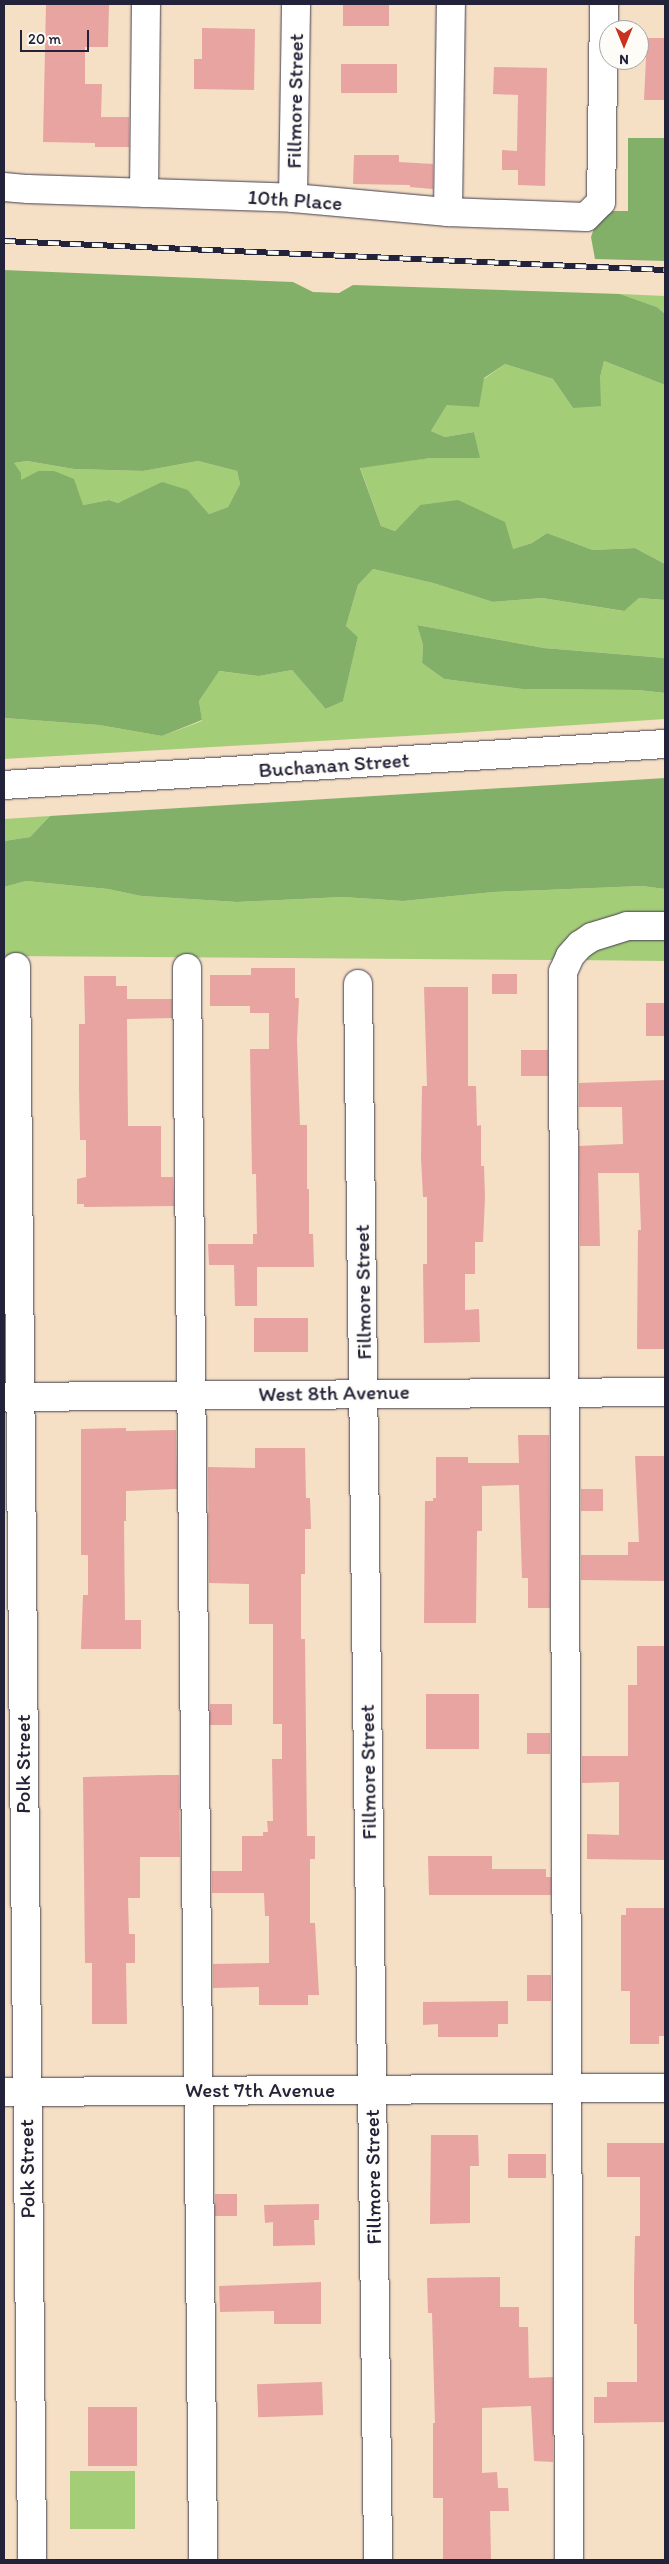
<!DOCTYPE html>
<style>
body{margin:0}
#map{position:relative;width:669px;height:2564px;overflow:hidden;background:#f5dfc5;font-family:Itim,sans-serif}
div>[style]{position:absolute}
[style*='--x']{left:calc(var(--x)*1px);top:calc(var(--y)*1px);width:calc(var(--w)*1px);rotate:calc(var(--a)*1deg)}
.green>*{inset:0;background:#a4cd78;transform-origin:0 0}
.forest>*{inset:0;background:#83b068}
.building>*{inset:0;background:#e8a4a1;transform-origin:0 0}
.roads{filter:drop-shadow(0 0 1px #423e50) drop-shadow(0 0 1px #423e50)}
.minor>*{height:28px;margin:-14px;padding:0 14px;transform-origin:14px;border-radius:14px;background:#fff}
.rail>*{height:5.5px;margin-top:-2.75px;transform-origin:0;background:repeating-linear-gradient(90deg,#fdfcf7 0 11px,#22223b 0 22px);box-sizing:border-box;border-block:1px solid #22223b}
span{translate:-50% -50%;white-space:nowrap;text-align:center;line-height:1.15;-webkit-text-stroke:4px #fdfcf7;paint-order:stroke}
.street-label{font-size:21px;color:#22223b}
.frame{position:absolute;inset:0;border:5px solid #22223b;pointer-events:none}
.north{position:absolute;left:599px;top:20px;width:50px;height:50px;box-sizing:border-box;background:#fdfcf7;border:1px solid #a5a5ac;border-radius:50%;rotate:180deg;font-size:14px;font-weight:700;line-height:20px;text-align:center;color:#22223b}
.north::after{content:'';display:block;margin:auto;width:18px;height:22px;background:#c8321e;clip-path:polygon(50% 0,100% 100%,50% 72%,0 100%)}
.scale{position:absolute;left:20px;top:30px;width:69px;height:22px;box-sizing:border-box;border:2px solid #22223b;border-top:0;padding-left:6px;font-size:15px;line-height:18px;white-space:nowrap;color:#22223b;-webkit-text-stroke:4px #fdfcf7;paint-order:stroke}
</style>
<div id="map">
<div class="green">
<div style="clip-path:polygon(620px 294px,665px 296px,665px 314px,657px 307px)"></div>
<div style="clip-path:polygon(604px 361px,665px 385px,665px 564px,635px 548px,593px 550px,547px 533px,532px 543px,513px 549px,420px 505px,395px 531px,381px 526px,360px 467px,431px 458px,479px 458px,474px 432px,445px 437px,431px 431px,447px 405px,505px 364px,553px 379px,573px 408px,600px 378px)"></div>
<div style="clip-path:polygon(27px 461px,74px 469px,143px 471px,198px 461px,237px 471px,240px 484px,228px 507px,209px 514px,188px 490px,139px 494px,118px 503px,109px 500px,83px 505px,54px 471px,38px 471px,21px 481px,14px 463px)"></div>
<div style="clip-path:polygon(373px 569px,433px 583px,493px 602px,542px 598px,623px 611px,639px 598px,665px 600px,665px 658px,544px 648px,417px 625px,423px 645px,422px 663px,444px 679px,522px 689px,638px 690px,665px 693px,665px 719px,458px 733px,4px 759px,4px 718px,99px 725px,162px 736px,202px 721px,199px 701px,218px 671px,259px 676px,292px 670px,327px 709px,343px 700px,358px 637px,346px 626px,358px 585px)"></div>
<div style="clip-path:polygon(50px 816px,30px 837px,4px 841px,4px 819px)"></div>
<div style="clip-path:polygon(26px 881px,108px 889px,141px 896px,237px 902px,343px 897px,403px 901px,494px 892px,642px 886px,665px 889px,665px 920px,567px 945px,552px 960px,4px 956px,4px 887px)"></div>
<div style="clip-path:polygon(665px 931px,665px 961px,572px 960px,584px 950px)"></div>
<div style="left:70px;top:2471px;width:65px;height:58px"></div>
</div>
<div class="forest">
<div style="clip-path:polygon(628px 138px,665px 138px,665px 261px,595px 259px,591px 237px,600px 211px,628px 211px)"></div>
<div style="clip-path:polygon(evenodd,4px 270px,293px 282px,313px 292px,339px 293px,353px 285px,620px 294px,657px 307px,665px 314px,665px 385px,604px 361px,600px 378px,601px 406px,573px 408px,553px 379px,505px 364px,484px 378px,479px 407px,447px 405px,431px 431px,445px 437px,474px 432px,480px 458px,431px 458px,360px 468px,381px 526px,395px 531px,420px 505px,458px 500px,505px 522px,513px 549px,532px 543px,547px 533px,593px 550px,635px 548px,665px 564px,665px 600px,639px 598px,624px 611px,542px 598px,493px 602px,433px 583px,373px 569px,358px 585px,346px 626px,358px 637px,343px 701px,326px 709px,292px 670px,259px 676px,219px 671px,199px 701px,202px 720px,162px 736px,99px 725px,4px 718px,4px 270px,27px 461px,74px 469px,143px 471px,198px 461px,237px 471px,240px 484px,228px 507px,209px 514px,188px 490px,162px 482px,118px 503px,109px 500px,83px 505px,74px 479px,54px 471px,38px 471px,21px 480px,21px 473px,14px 463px,27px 461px)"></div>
<div style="clip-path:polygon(417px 625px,544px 648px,665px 658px,665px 693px,638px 690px,522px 689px,444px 679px,422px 663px,423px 645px)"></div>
<div style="clip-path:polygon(665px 778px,665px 889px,642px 886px,494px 892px,403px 901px,343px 897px,237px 902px,141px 896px,108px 889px,26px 881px,4px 887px,4px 841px,30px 837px,50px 816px)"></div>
</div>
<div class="building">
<div style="clip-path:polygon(46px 4px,109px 4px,108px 47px,85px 47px,85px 84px,102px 84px,101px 117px,129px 117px,129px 147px,95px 147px,95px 143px,43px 142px)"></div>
<div style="left:343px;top:4px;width:46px;height:22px"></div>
<div style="clip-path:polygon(202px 28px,255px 29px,254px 90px,194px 89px,194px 59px,202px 59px)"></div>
<div style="clip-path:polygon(647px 38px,665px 38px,665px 100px,644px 100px)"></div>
<div style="left:341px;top:64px;width:56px;height:29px"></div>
<div style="clip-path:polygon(494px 67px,547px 68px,545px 186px,518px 185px,518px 170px,502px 170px,502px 150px,517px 151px,518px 95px,493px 94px)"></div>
<div style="clip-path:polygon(354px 155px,399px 155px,399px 162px,433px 164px,433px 189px,410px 187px,410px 185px,353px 184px)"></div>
<div style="clip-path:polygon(251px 968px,295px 968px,295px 998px,299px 998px,297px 1040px,300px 1125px,307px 1125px,307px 1189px,309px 1189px,309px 1234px,313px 1234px,314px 1267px,257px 1267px,257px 1306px,235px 1306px,234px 1265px,209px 1265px,208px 1244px,253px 1244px,253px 1234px,257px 1234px,256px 1174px,252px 1174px,250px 1049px,269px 1049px,269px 1013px,250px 1013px,250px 1006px,210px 1006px,210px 975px,251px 975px)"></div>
<div style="left:517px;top:974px;width:20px;height:25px;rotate:90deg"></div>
<div style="clip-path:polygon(84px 976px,116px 976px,116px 986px,127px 986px,127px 999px,172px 999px,172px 1018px,127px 1019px,128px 1126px,161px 1126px,161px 1177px,173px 1177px,174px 1206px,84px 1207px,84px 1204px,77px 1204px,77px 1179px,86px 1177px,86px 1140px,80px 1140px,79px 1088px,79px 1024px,85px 1024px)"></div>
<div style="clip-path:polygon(424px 987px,468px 987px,468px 1086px,476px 1086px,477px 1126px,481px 1125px,481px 1166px,484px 1166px,485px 1197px,483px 1242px,475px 1242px,475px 1274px,465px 1274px,465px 1310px,479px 1309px,480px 1342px,424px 1343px,423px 1264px,427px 1264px,427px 1197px,423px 1197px,421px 1158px,422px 1086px,427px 1086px)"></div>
<div style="left:646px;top:1003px;width:19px;height:33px"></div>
<div style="left:521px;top:1050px;width:27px;height:26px"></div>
<div style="clip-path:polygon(665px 1080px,665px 1349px,637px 1349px,638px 1230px,641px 1230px,639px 1173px,598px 1173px,600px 1246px,580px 1246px,579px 1146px,623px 1144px,622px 1107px,579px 1107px,579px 1083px)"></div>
<div style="left:254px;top:1318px;width:54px;height:34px"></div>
<div style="clip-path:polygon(126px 1428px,126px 1431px,176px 1430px,177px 1489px,126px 1491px,126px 1521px,124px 1521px,125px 1620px,141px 1620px,141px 1649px,81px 1649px,83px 1595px,88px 1595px,88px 1555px,81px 1555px,81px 1429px)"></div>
<div style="clip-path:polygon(518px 1435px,549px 1435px,550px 1608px,528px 1608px,528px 1578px,522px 1578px,519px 1485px,482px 1486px,482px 1531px,477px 1531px,476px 1623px,424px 1623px,425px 1501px,433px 1501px,433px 1498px,436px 1498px,436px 1457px,468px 1457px,468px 1463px,519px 1463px)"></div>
<div style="clip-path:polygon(255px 1448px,305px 1448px,306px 1498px,310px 1498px,311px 1529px,305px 1529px,305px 1574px,301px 1574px,301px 1639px,305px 1639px,307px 1836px,315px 1836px,315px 1859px,310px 1859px,310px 1923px,315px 1923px,319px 1995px,308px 1995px,308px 2005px,259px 2005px,259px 1987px,213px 1988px,213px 1964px,269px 1963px,269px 1916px,265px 1916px,264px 1893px,212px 1893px,212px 1871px,242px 1871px,242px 1836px,263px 1836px,263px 1832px,268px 1832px,267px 1821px,273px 1821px,272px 1759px,282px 1759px,282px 1724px,273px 1724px,273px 1624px,249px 1624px,249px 1584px,209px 1583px,208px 1467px,255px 1468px)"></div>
<div style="clip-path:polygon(635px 1456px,665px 1456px,665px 1581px,581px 1580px,581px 1555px,628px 1555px,628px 1542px,639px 1542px)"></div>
<div style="left:581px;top:1489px;width:22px;height:22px"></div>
<div style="clip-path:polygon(637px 1646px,665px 1646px,665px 1860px,587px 1859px,587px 1834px,619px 1835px,619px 1782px,582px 1783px,582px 1756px,628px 1756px,628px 1685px,637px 1685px)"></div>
<div style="left:426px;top:1694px;width:53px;height:55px"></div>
<div style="left:210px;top:1704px;width:22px;height:21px"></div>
<div style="left:527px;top:1733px;width:23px;height:21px"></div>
<div style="clip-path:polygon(160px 1775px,179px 1775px,180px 1857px,140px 1857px,140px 1898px,128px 1898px,129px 1934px,135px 1934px,135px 1963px,126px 1963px,127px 2024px,92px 2024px,92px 1963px,85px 1963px,83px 1777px)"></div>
<div style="clip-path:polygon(428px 1856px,492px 1856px,492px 1869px,546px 1869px,546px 1877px,551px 1877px,551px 1895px,429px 1895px)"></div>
<div style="clip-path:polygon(626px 1908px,665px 1908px,665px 2036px,659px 2036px,659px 2044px,630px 2044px,630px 1991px,621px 1991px,621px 1915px,626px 1915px)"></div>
<div style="left:527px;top:1975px;width:24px;height:26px"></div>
<div style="clip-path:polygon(508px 2001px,508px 2024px,498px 2024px,498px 2037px,438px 2037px,438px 2024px,423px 2025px,423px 2002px)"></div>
<div style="clip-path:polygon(431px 2135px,478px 2135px,479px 2166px,470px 2166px,470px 2223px,430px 2224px)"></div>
<div style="clip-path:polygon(607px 2143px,665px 2143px,665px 2422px,594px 2423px,594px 2397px,607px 2397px,607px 2382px,637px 2382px,637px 2324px,634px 2324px,634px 2283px,635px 2236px,640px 2236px,640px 2177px,607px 2177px)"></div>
<div style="left:508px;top:2154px;width:38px;height:24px"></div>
<div style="left:237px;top:2194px;width:22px;height:22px;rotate:90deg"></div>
<div style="clip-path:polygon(319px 2204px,319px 2220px,314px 2220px,315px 2245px,273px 2246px,273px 2222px,265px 2223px,264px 2205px)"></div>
<div style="clip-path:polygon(500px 2277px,500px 2307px,519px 2307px,519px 2327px,528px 2327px,529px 2378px,553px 2377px,553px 2462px,534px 2461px,531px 2406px,482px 2408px,482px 2473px,497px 2472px,498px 2488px,508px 2488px,509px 2511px,490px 2511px,491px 2560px,443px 2560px,443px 2498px,433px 2498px,433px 2423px,435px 2423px,432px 2313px,428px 2313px,427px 2278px)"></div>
<div style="clip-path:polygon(321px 2282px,321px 2324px,274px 2324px,274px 2311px,220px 2312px,219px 2286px)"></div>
<div style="left:322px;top:2382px;width:33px;height:65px;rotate:88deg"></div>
<div style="left:88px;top:2407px;width:49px;height:59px"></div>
</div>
<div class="roads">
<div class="minor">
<div style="--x:4;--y:187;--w:24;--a:5"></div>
<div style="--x:28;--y:189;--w:265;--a:1.9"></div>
<div style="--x:293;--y:198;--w:156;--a:5.2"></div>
<div style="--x:448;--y:212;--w:138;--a:2.1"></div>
<div style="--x:586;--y:217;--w:21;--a:-45"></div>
<div style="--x:601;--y:202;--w:198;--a:-89.1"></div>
<div style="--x:144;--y:193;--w:189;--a:-89.4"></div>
<div style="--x:293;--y:198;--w:194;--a:-89.1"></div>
<div style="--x:448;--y:212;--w:208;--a:-89.2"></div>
<div style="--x:4;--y:785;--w:662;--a:-3.55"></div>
<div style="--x:16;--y:967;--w:1593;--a:89.42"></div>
<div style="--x:187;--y:968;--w:1592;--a:89.42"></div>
<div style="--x:358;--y:984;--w:1576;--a:89.27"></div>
<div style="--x:4;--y:1397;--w:661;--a:-0.43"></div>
<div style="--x:4;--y:2092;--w:661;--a:-0.35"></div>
<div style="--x:569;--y:2560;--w:1588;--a:-90.22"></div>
<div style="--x:563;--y:972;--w:17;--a:-66"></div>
<div style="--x:570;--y:956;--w:15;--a:-48"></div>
<div style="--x:580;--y:945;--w:14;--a:-34"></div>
<div style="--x:592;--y:937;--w:37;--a:-17"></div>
<div style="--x:627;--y:926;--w:38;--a:0"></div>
</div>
</div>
<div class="rail">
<div style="--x:4;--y:241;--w:662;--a:2.51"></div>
</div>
<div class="street-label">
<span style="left:295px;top:101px;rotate:-89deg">Fillmore Street</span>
<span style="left:295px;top:200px;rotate:4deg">10th Place</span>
<span style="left:334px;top:765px;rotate:-4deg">Buchanan Street</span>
<span style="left:363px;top:1292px;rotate:-91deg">Fillmore Street</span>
<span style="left:334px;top:1393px;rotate:-1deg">West 8th Avenue</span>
<span style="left:23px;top:1764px;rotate:-90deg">Polk Street</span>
<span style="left:368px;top:1772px;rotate:-91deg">Fillmore Street</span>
<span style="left:260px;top:2090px">West 7th Avenue</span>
<span style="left:27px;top:2169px;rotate:-91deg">Polk Street</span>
<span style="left:373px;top:2177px;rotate:-91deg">Fillmore Street</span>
</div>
<div class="frame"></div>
<div class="north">N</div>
<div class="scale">20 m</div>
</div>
